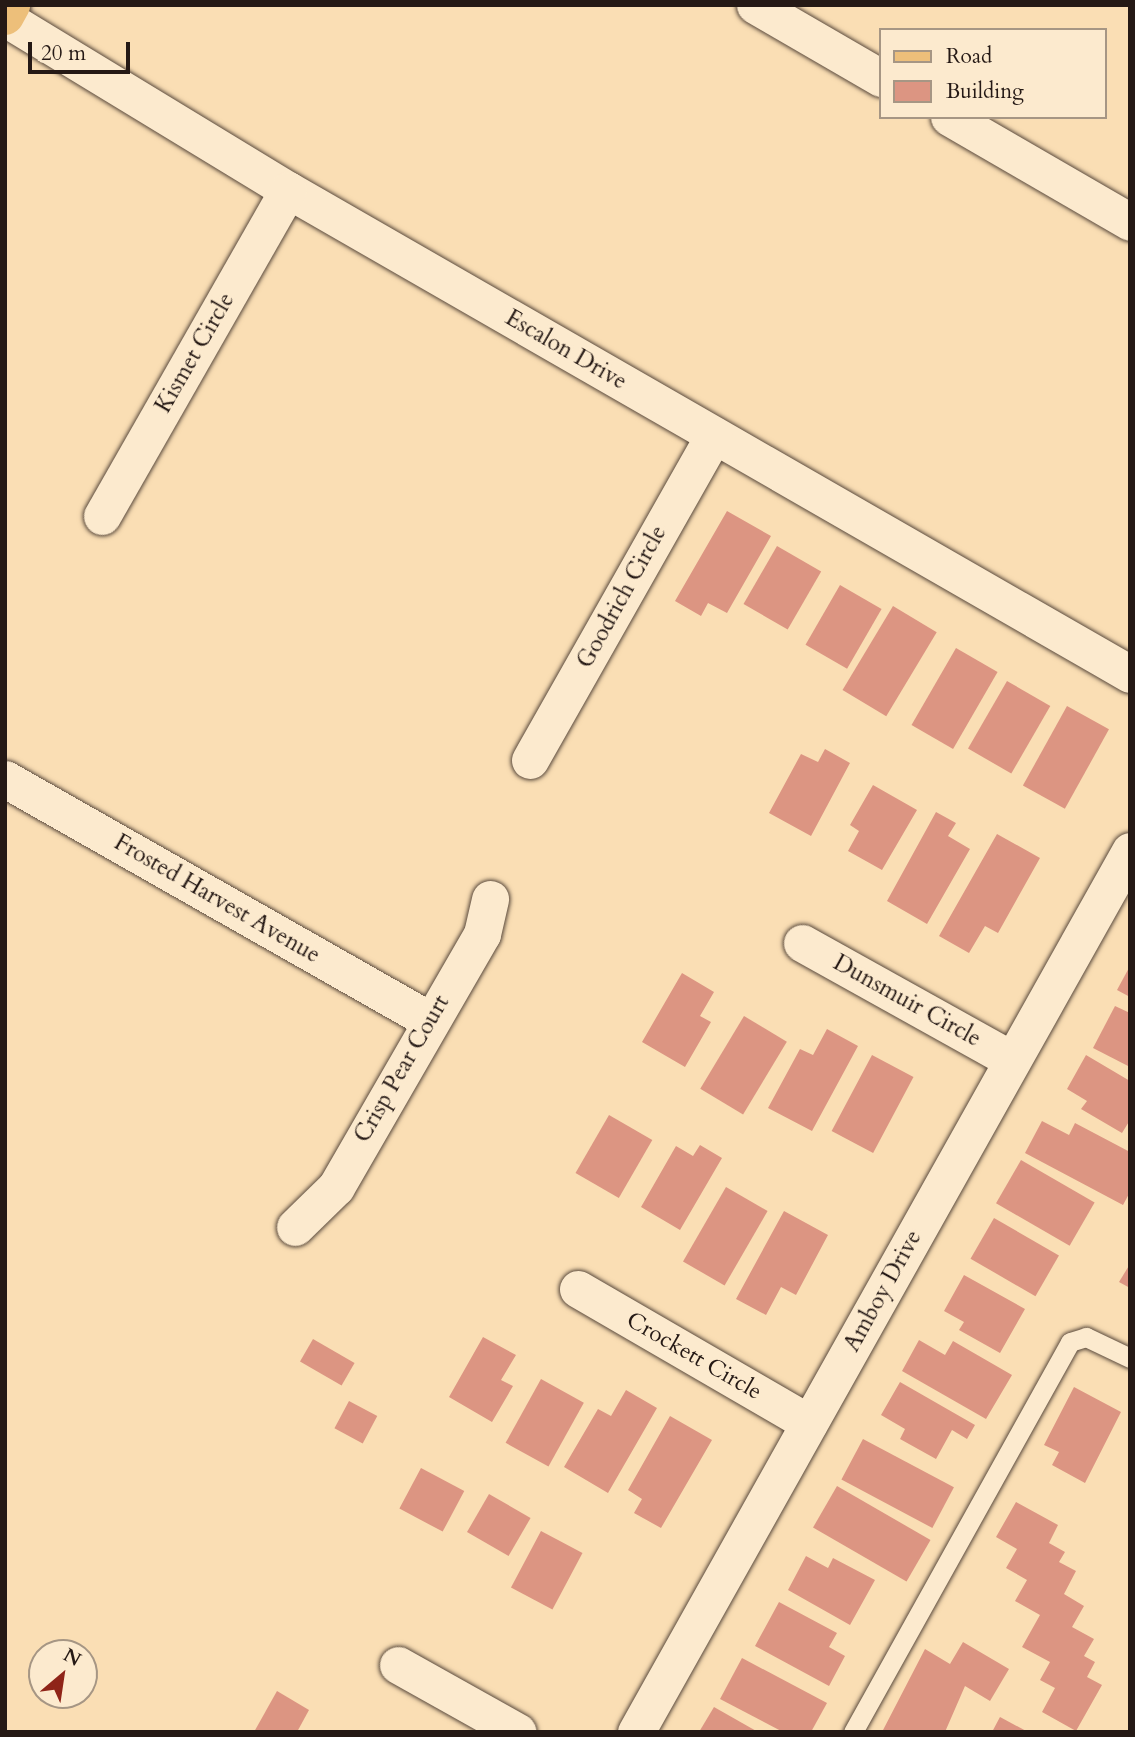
<!DOCTYPE html>
<style>
body{margin:0}
#map{position:relative;width:1135px;height:1737px;overflow:hidden;background:#fadeb4;font-family:Cardo,serif}
div>[style]{position:absolute}
[style*='--x']{left:calc(var(--x)*1px);top:calc(var(--y)*1px);width:calc(var(--w)*1px);rotate:calc(var(--a)*1deg)}
.building>*{inset:0;background:#dc9582;transform-origin:0 0}
.roads{filter:drop-shadow(0 0 2px #5a4a3d) drop-shadow(0 0 2px #5a4a3d)}
.lane>*{height:19px;margin:-9.5px;padding:0 9.5px;transform-origin:9.5px;border-radius:9.5px;background:#fceace}
.street>*{height:37px;margin:-18.5px;padding:0 18.5px;transform-origin:18.5px;border-radius:18.5px;background:#fceace}
.primary>*{height:38px;margin:-19px;padding:0 19px;transform-origin:19px;border-radius:19px;background:#edbf7a}
span{translate:-50% -50%;white-space:nowrap;text-align:center;line-height:1.15;-webkit-text-stroke:6px #fceace;paint-order:stroke}
.street-label{font-size:23px;color:#251915}
.frame{position:absolute;inset:0;border:7px solid #251915;pointer-events:none}
.legend{position:absolute;left:879px;top:28px;width:228px;height:91px;box-sizing:border-box;background:#fceace;border:2px solid #a69684;margin:0;padding:9px 12px;list-style:none;font-size:21px;color:#251915}
.legend li{display:flex;align-items:center;gap:14px;height:35px}
.legend b{width:35px;border:2px solid #a69684}
.north{position:absolute;left:28px;top:1639px;width:70px;height:70px;box-sizing:border-box;background:#fceace;border:2px solid #a69684;border-radius:50%;rotate:29deg;font-size:19px;font-weight:700;line-height:28px;text-align:center;color:#251915}
.north::after{content:'';display:block;margin:auto;width:24px;height:32px;background:#8f2418;clip-path:polygon(50% 0,100% 100%,50% 72%,0 100%)}
.scale{position:absolute;left:28px;top:42px;width:102px;height:32px;box-sizing:border-box;border:4px solid #251915;border-top:0;padding-left:9px;font-size:21px;line-height:24px;white-space:nowrap;color:#251915;-webkit-text-stroke:5px #fceace;paint-order:stroke}
</style>
<div id="map">
<div class="building">
<div style="clip-path:polygon(727px 511px,771px 536px,727px 613px,708px 603px,701px 616px,675px 601px)"></div>
<div style="left:777px;top:546px;width:51px;height:67px;rotate:30deg"></div>
<div style="left:840px;top:585px;width:48px;height:69px;rotate:30deg"></div>
<div style="left:893px;top:606px;width:51px;height:98px;rotate:31deg"></div>
<div style="left:956px;top:648px;width:48px;height:89px;rotate:30deg"></div>
<div style="left:1007px;top:681px;width:50px;height:78px;rotate:30deg"></div>
<div style="left:1067px;top:706px;width:48px;height:91px;rotate:29deg"></div>
<div style="clip-path:polygon(825px 749px,850px 763px,811px 836px,769px 813px,801px 754px,818px 762px)"></div>
<div style="clip-path:polygon(873px 785px,917px 810px,882px 870px,848px 851px,859px 831px,850px 825px)"></div>
<div style="clip-path:polygon(936px 812px,956px 823px,948px 836px,970px 849px,927px 924px,887px 901px)"></div>
<div style="clip-path:polygon(997px 834px,1040px 858px,998px 933px,985px 926px,969px 953px,939px 936px)"></div>
<div style="clip-path:polygon(1130px 966px,1130px 997px,1117px 990px)"></div>
<div style="clip-path:polygon(682px 973px,714px 992px,700px 1016px,711px 1022px,685px 1067px,642px 1042px)"></div>
<div style="clip-path:polygon(1115px 1006px,1130px 1013px,1130px 1067px,1093px 1048px)"></div>
<div style="left:744px;top:1016px;width:50px;height:85px;rotate:31deg"></div>
<div style="clip-path:polygon(827px 1029px,858px 1046px,812px 1131px,768px 1108px,800px 1049px,813px 1055px)"></div>
<div style="left:872px;top:1055px;width:47px;height:86px;rotate:28deg"></div>
<div style="clip-path:polygon(1086px 1055px,1130px 1081px,1130px 1120px,1122px 1133px,1081px 1109px,1087px 1101px,1067px 1089px)"></div>
<div style="left:609px;top:1115px;width:50px;height:67px;rotate:30deg"></div>
<div style="clip-path:polygon(1042px 1121px,1069px 1135px,1075px 1123px,1130px 1152px,1130px 1192px,1123px 1205px,1025px 1153px)"></div>
<div style="clip-path:polygon(700px 1145px,722px 1158px,680px 1230px,641px 1207px,676px 1146px,693px 1156px)"></div>
<div style="left:1021px;top:1160px;width:85px;height:50px;rotate:30deg"></div>
<div style="left:726px;top:1187px;width:48px;height:86px;rotate:30deg"></div>
<div style="clip-path:polygon(784px 1211px,828px 1235px,796px 1295px,781px 1287px,766px 1315px,736px 1299px)"></div>
<div style="left:994px;top:1218px;width:75px;height:47px;rotate:30deg"></div>
<div style="clip-path:polygon(1130px 1264px,1130px 1288px,1119px 1282px)"></div>
<div style="clip-path:polygon(964px 1275px,1025px 1309px,1000px 1353px,959px 1330px,964px 1322px,944px 1311px)"></div>
<div style="clip-path:polygon(483px 1337px,516px 1355px,501px 1380px,513px 1386px,492px 1422px,449px 1397px)"></div>
<div style="left:313px;top:1339px;width:48px;height:26px;rotate:30deg"></div>
<div style="clip-path:polygon(919px 1340px,945px 1355px,953px 1341px,1012px 1375px,986px 1419px,902px 1371px)"></div>
<div style="left:541px;top:1379px;width:49px;height:73px;rotate:29deg"></div>
<div style="clip-path:polygon(900px 1382px,975px 1425px,967px 1439px,952px 1430px,936px 1459px,900px 1439px,905px 1429px,881px 1415px)"></div>
<div style="clip-path:polygon(1074px 1387px,1121px 1412px,1085px 1483px,1052px 1465px,1059px 1452px,1044px 1445px)"></div>
<div style="clip-path:polygon(626px 1390px,657px 1408px,608px 1493px,564px 1467px,598px 1409px,611px 1416px)"></div>
<div style="left:349px;top:1401px;width:32px;height:31px;rotate:28deg"></div>
<div style="clip-path:polygon(670px 1416px,712px 1440px,661px 1528px,634px 1513px,642px 1499px,628px 1490px)"></div>
<div style="left:863px;top:1439px;width:103px;height:46px;rotate:28deg"></div>
<div style="left:421px;top:1468px;width:49px;height:46px;rotate:28deg"></div>
<div style="left:837px;top:1486px;width:108px;height:48px;rotate:30deg"></div>
<div style="left:489px;top:1494px;width:48px;height:44px;rotate:30deg"></div>
<div style="clip-path:polygon(1016px 1502px,1058px 1525px,1049px 1543px,1065px 1552px,1059px 1562px,1076px 1571px,1064px 1594px,1084px 1606px,1072px 1627px,1094px 1639px,1084px 1656px,1095px 1662px,1087px 1677px,1102px 1685px,1076px 1731px,1042px 1712px,1055px 1688px,1040px 1680px,1050px 1662px,1022px 1647px,1040px 1615px,1015px 1601px,1027px 1580px,1006px 1568px,1017px 1549px,996px 1537px)"></div>
<div style="left:541px;top:1531px;width:47px;height:64px;rotate:28deg"></div>
<div style="clip-path:polygon(806px 1556px,828px 1568px,833px 1558px,875px 1580px,850px 1625px,788px 1590px)"></div>
<div style="clip-path:polygon(779px 1602px,837px 1633px,829px 1647px,845px 1656px,829px 1686px,755px 1646px)"></div>
<div style="clip-path:polygon(963px 1642px,1009px 1669px,990px 1701px,965px 1686px,945px 1732px,882px 1732px,925px 1649px,950px 1664px)"></div>
<div style="clip-path:polygon(742px 1658px,827px 1703px,811px 1732px,783px 1732px,720px 1699px)"></div>
<div style="clip-path:polygon(277px 1691px,309px 1710px,297px 1732px,254px 1732px)"></div>
<div style="clip-path:polygon(714px 1707px,758px 1732px,699px 1732px)"></div>
<div style="clip-path:polygon(1000px 1717px,1028px 1732px,992px 1732px)"></div>
</div>
<div class="roads">
<div class="lane">
<div style="--x:853;--y:1732;--w:446;--a:-60.9"></div>
<div style="--x:1070;--y:1342;--w:17;--a:-17"></div>
<div style="--x:1086;--y:1337;--w:49;--a:25.5"></div>
</div>
<div class="street">
<div style="--x:755;--y:5;--w:146;--a:30.1"></div>
<div style="--x:5;--y:18;--w:331;--a:31.3"></div>
<div style="--x:288;--y:190;--w:971;--a:29.89"></div>
<div style="--x:949;--y:117;--w:209;--a:30.1"></div>
<div style="--x:102;--y:516;--w:375;--a:-60.3"></div>
<div style="--x:530;--y:760;--w:373;--a:-60.5"></div>
<div style="--x:5;--y:779;--w:486;--a:29.6"></div>
<div style="--x:802;--y:943;--w:240;--a:29.1"></div>
<div style="--x:295;--y:1227;--w:57;--a:-44.3"></div>
<div style="--x:336;--y:1187;--w:292;--a:-60"></div>
<div style="--x:482;--y:934;--w:36;--a:-77"></div>
<div style="--x:578;--y:1289;--w:267;--a:30.1"></div>
<div style="--x:398;--y:1665;--w:137;--a:29.2"></div>
<div style="--x:636;--y:1732;--w:1010;--a:-60.72"></div>
</div>
<div class="primary">
<div style="--x:5;--y:16;--w:13;--a:-61"></div>
</div>
</div>
<div class="street-label">
<span style="left:566px;top:350px;rotate:30deg">Escalon Drive</span>
<span style="left:195px;top:353px;rotate:-60deg">Kismet Circle</span>
<span style="left:622px;top:597px;rotate:-61deg">Goodrich Circle</span>
<span style="left:217px;top:899px;rotate:30deg">Frosted Harvest Avenue</span>
<span style="left:907px;top:1001px;rotate:29deg">Dunsmuir Circle</span>
<span style="left:402px;top:1069px;rotate:-60deg">Crisp Pear Court</span>
<span style="left:883px;top:1291px;rotate:-61deg">Amboy Drive</span>
<span style="left:694px;top:1356px;rotate:30deg">Crockett Circle</span>
</div>
<div class="frame"></div>
<ul class="legend">
<li><b style="height:9px;background:#edbf7a"></b>Road</li>
<li><b style="height:19px;background:#dc9582"></b>Building</li>
</ul>
<div class="north">N</div>
<div class="scale">20 m</div>
</div>
